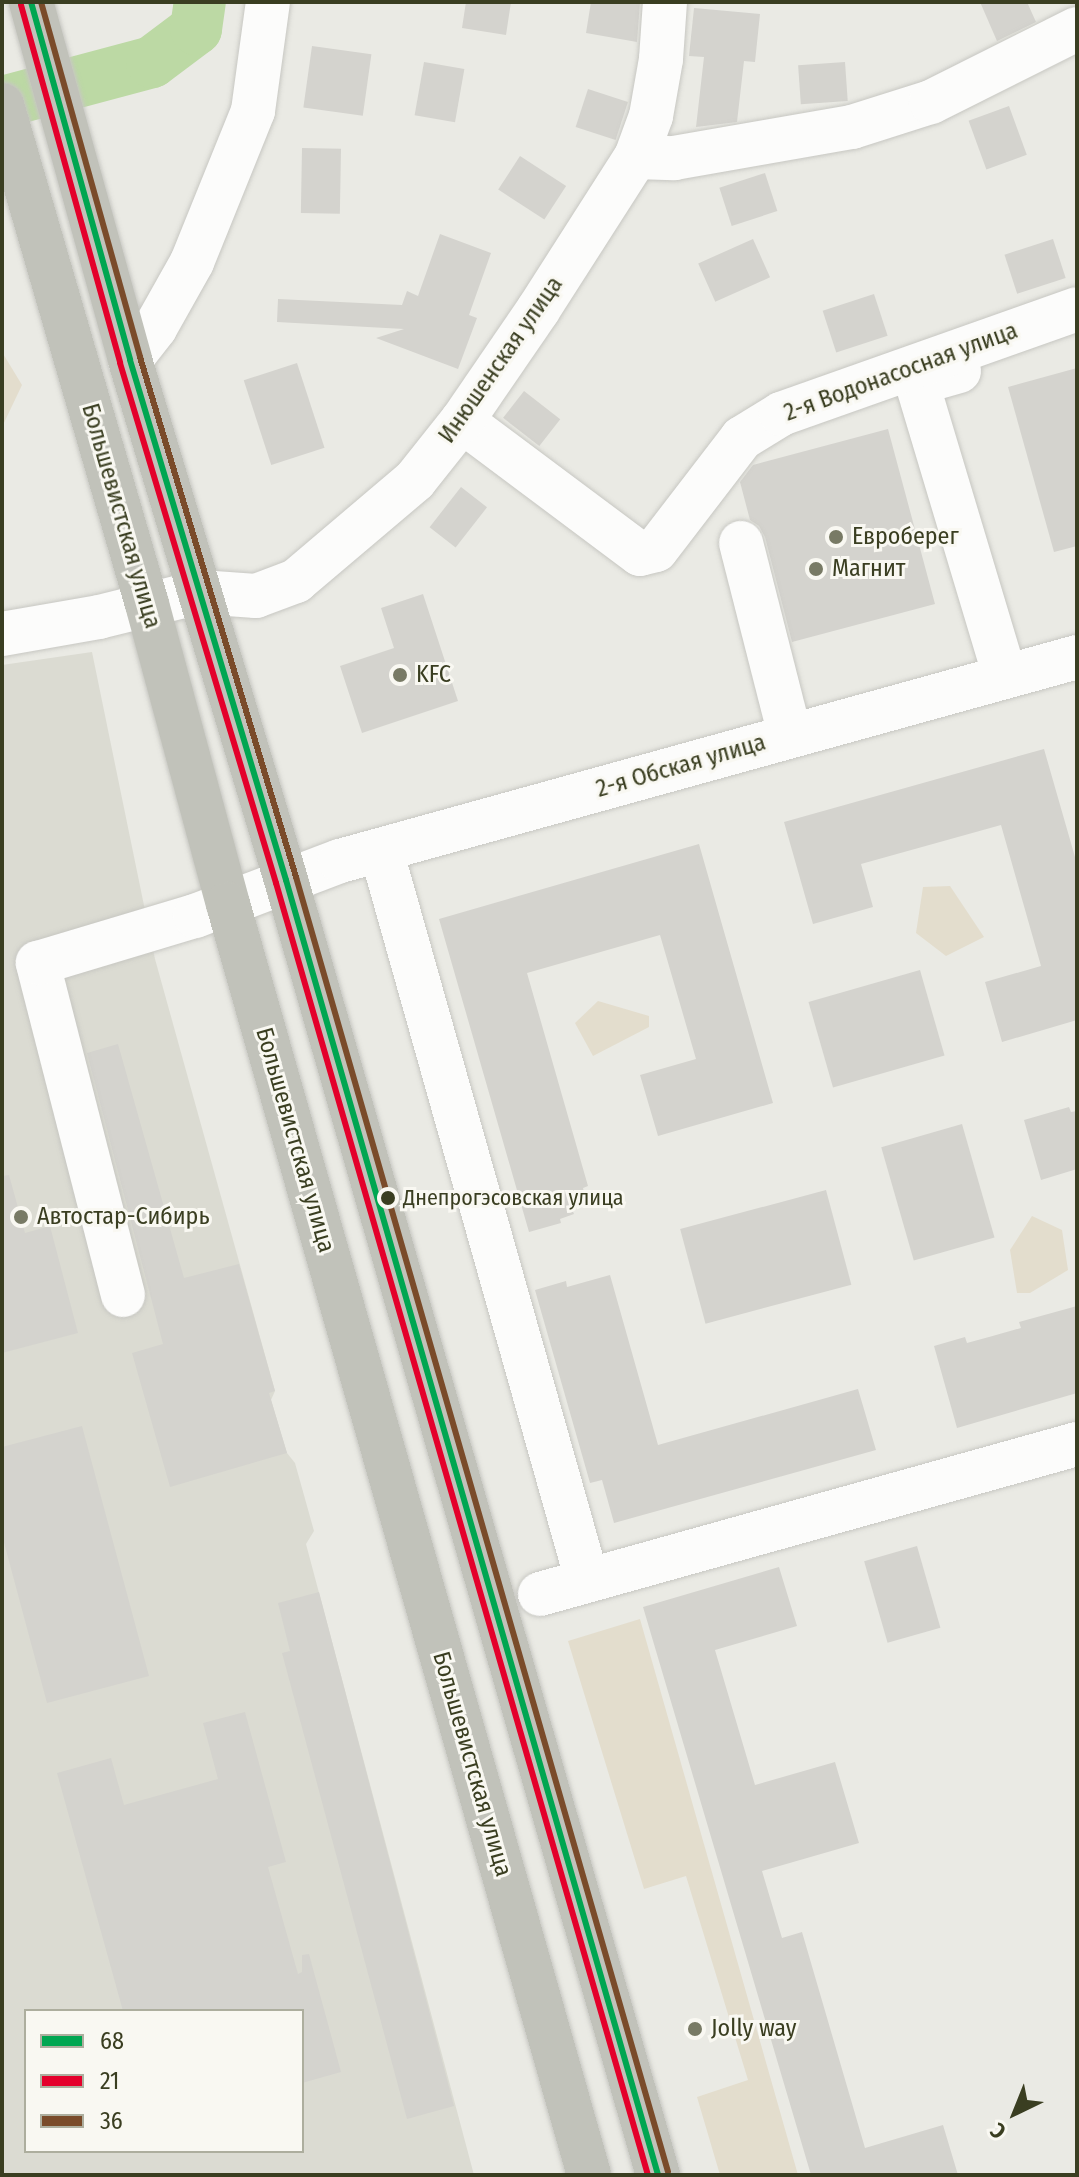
<!DOCTYPE html>
<meta charset="utf-8">
<style>
body{margin:0}
#map{position:relative;width:1079px;height:2177px;overflow:hidden;background:#eaeae4;font-family:"Fira Sans Condensed",sans-serif}
div>[style]{position:absolute}
[style*='--x']{left:calc(var(--x)*1px);top:calc(var(--y)*1px);width:calc(var(--w)*1px);rotate:calc(var(--a)*1deg)}
.built>*{inset:0;background:#dbdbd2}
.green>*{inset:0;background:#e3ddcd}
.river>*{height:52px;margin:-26px;padding:0 26px;transform-origin:26px;border-radius:26px;background:#bcd9a4}
.building>*{inset:0;background:#d4d3ce;transform-origin:0 0}
.roads{filter:drop-shadow(0 0 2px #c7c7c2) drop-shadow(0 0 2px #c7c7c2)}
.minor>*{height:44px;margin:-22px;padding:0 22px;transform-origin:22px;border-radius:22px;background:#fcfcfb}
.highway>*{height:44px;margin:-22px;padding:0 22px;transform-origin:22px;border-radius:22px;background:#c1c2ba}
.bus-1>*{height:6px;margin:-3px;padding:0 3px;transform-origin:3px;border-radius:3px;background:#00a651}
.bus-2>*{height:6px;margin:-3px;padding:0 3px;transform-origin:3px;border-radius:3px;background:#e4002b}
.bus-3>*{height:6px;margin:-3px;padding:0 3px;transform-origin:3px;border-radius:3px;background:#7a4b2a}
.dots>*{width:22px;height:22px;translate:-50% -50%;box-sizing:border-box;border:4px solid #f9f8f2;border-radius:50%}
span{translate:-50% -50%;white-space:nowrap;text-align:center;line-height:1.15;-webkit-text-stroke:6px #f9f8f2;paint-order:stroke}
.bus-label{font-size:22px;color:#3a3e21}
.left{translate:0 -50%;text-align:left}
.street-label{font-size:24px;color:#3a3e21}
.poi-label{font-size:24px;color:#3a3e21}
.frame{position:absolute;inset:0;border:4px solid #3a3e21;pointer-events:none}
.legend{position:absolute;left:24px;top:2009px;width:280px;height:144px;box-sizing:border-box;background:#f9f8f2;border:2px solid #adae9e;margin:0;padding:10px 14px;list-style:none;font-size:24px;color:#3a3e21}
.legend li{display:flex;align-items:center;gap:16px;height:40px}
.legend b{width:40px;border:2px solid #adae9e}
.north{position:absolute;left:975px;top:2073px;width:80px;height:80px;-webkit-text-stroke:6px #f9f8f2;paint-order:stroke;rotate:223deg;font-size:22px;font-weight:700;line-height:32px;text-align:center;color:#3a3e21}
.north::after{content:'';display:block;margin:auto;width:28px;height:36px;background:#3a3e21;clip-path:polygon(50% 0,100% 100%,50% 72%,0 100%)}
</style>
<div id="map">
<div class="built">
<div style="clip-path:polygon(evenodd,92px 652px,155px 959px,275px 1391px,271px 1400px,287px 1453px,295px 1463px,314px 1531px,306px 1544px,474px 2175px,2px 2175px,2px 665px,92px 652px,26px 2011px,302px 2011px,302px 2151px,26px 2151px,26px 2011px)"></div>
</div>
<div class="green">
<div style="clip-path:polygon(2px 352px,22px 385px,2px 427px)"></div>
<div style="clip-path:polygon(950px 886px,984px 937px,946px 956px,916px 933px,923px 887px)"></div>
<div style="clip-path:polygon(598px 1001px,649px 1016px,649px 1027px,593px 1056px,575px 1023px)"></div>
<div style="clip-path:polygon(1032px 1216px,1062px 1230px,1068px 1270px,1030px 1293px,1017px 1293px,1010px 1250px)"></div>
<div style="clip-path:polygon(640px 1619px,798px 2175px,720px 2175px,697px 2097px,748px 2080px,686px 1876px,644px 1889px,568px 1641px)"></div>
</div>
<div class="river">
<div style="--x:2;--y:102;--w:155;--a:-14.9"></div>
<div style="--x:152;--y:62;--w:55;--a:-36.9"></div>
<div style="--x:196;--y:29;--w:27;--a:-82"></div>
</div>
<div class="building">
<div style="clip-path:polygon(466px 2px,511px 2px,506px 35px,462px 28px)"></div>
<div style="clip-path:polygon(591px 2px,640px 2px,637px 42px,586px 33px)"></div>
<div style="clip-path:polygon(980px 2px,1027px 2px,1036px 22px,997px 41px)"></div>
<div style="clip-path:polygon(694px 8px,760px 14px,755px 62px,744px 61px,737px 122px,696px 127px,704px 57px,689px 56px)"></div>
<div style="left:312px;top:46px;width:60px;height:62px;rotate:8deg"></div>
<div style="left:424px;top:62px;width:41px;height:54px;rotate:10deg"></div>
<div style="left:845px;top:62px;width:39px;height:47px;rotate:86deg"></div>
<div style="left:588px;top:89px;width:42px;height:40px;rotate:18deg"></div>
<div style="left:1009px;top:106px;width:52px;height:43px;rotate:70deg"></div>
<div style="left:302px;top:148px;width:39px;height:65px;rotate:1deg"></div>
<div style="left:520px;top:156px;width:55px;height:40px;rotate:33deg"></div>
<div style="left:765px;top:173px;width:40px;height:48px;rotate:72deg"></div>
<div style="clip-path:polygon(440px 234px,491px 253px,469px 315px,477px 318px,458px 369px,376px 338px,404px 329px,277px 322px,278px 299px,402px 305px,407px 291px,418px 296px)"></div>
<div style="left:753px;top:239px;width:42px;height:60px;rotate:66deg"></div>
<div style="left:1053px;top:239px;width:41px;height:51px;rotate:72deg"></div>
<div style="left:874px;top:294px;width:44px;height:54px;rotate:72deg"></div>
<div style="left:297px;top:363px;width:89px;height:56px;rotate:72deg"></div>
<div style="clip-path:polygon(1077px 368px,1077px 546px,1054px 552px,1008px 387px)"></div>
<div style="left:524px;top:391px;width:46px;height:34px;rotate:38deg"></div>
<div style="clip-path:polygon(888px 429px,935px 604px,792px 642px,765px 537px,759px 526px,750px 520px,740px 482px,753px 465px)"></div>
<div style="left:461px;top:487px;width:33px;height:51px;rotate:38deg"></div>
<div style="clip-path:polygon(423px 594px,458px 701px,362px 733px,340px 666px,394px 648px,381px 608px)"></div>
<div style="clip-path:polygon(1044px 749px,1077px 864px,1077px 1020px,1002px 1042px,985px 982px,1041px 966px,1001px 825px,861px 864px,873px 907px,813px 924px,784px 822px)"></div>
<div style="clip-path:polygon(699px 844px,773px 1103px,658px 1136px,640px 1075px,696px 1059px,660px 935px,527px 973px,588px 1186px,583px 1188px,587px 1205px,572px 1209px,574px 1214px,560px 1219px,561px 1223px,529px 1232px,439px 919px)"></div>
<div style="left:920px;top:970px;width:89px;height:116px;rotate:74deg"></div>
<div style="clip-path:polygon(118px 1044px,184px 1278px,239px 1264px,275px 1391px,269px 1393px,287px 1453px,170px 1487px,132px 1353px,163px 1344px,87px 1053px)"></div>
<div style="clip-path:polygon(1069px 1107px,1071px 1112px,1077px 1111px,1077px 1169px,1041px 1180px,1024px 1120px)"></div>
<div style="left:962px;top:1124px;width:118px;height:84px;rotate:74deg"></div>
<div style="clip-path:polygon(9px 1175px,25px 1233px,50px 1226px,78px 1333px,2px 1353px,2px 1176px)"></div>
<div style="left:826px;top:1190px;width:98px;height:151px;rotate:75deg"></div>
<div style="clip-path:polygon(610px 1275px,658px 1445px,858px 1389px,876px 1450px,614px 1523px,602px 1480px,590px 1483px,535px 1290px,566px 1281px,567px 1287px)"></div>
<div style="clip-path:polygon(1077px 1306px,1077px 1393px,957px 1428px,934px 1346px,965px 1337px,967px 1343px,989px 1337px,1021px 1328px,1019px 1322px)"></div>
<div style="clip-path:polygon(82px 1426px,149px 1676px,47px 1703px,2px 1535px,2px 1447px)"></div>
<div style="left:917px;top:1546px;width:85px;height:55px;rotate:74deg"></div>
<div style="clip-path:polygon(779px 1567px,797px 1626px,715px 1650px,755px 1785px,835px 1762px,859px 1843px,762px 1871px,782px 1938px,802px 1932px,865px 2148px,943px 2125px,958px 2175px,811px 2175px,643px 1607px)"></div>
<div style="clip-path:polygon(319px 1592px,454px 2106px,407px 2119px,282px 1653px,290px 1651px,278px 1603px)"></div>
<div style="clip-path:polygon(245px 1712px,286px 1862px,268px 1867px,298px 1974px,302px 1972px,302px 1955px,309px 1954px,341px 2072px,302px 2083px,302px 2011px,123px 2011px,57px 1773px,111px 1758px,124px 1805px,218px 1779px,203px 1723px)"></div>
</div>
<div class="roads">
<div class="minor">
<div style="--x:636;--y:157;--w:38;--a:2"></div>
<div style="--x:674;--y:158;--w:181;--a:-9.9"></div>
<div style="--x:852;--y:127;--w:83;--a:-17.6"></div>
<div style="--x:931;--y:102;--w:163;--a:-26.6"></div>
<div style="--x:130;--y:360;--w:41;--a:-52"></div>
<div style="--x:155;--y:328;--w:76;--a:-60.7"></div>
<div style="--x:192;--y:262;--w:163;--a:-68"></div>
<div style="--x:253;--y:111;--w:110;--a:-82.2"></div>
<div style="--x:959;--y:371;--w:44;--a:164.1"></div>
<div style="--x:917;--y:383;--w:306;--a:73.3"></div>
<div style="--x:462;--y:421;--w:222;--a:36.8"></div>
<div style="--x:640;--y:554;--w:16;--a:-14"></div>
<div style="--x:656;--y:550;--w:141;--a:-52.5"></div>
<div style="--x:742;--y:438;--w:46;--a:-31.6"></div>
<div style="--x:781;--y:414;--w:314;--a:-19.5"></div>
<div style="--x:741;--y:543;--w:198;--a:75.7"></div>
<div style="--x:2;--y:634;--w:98;--a:-9.9"></div>
<div style="--x:99;--y:617;--w:104;--a:-13.9"></div>
<div style="--x:200;--y:592;--w:56;--a:4.1"></div>
<div style="--x:256;--y:596;--w:43;--a:-20.6"></div>
<div style="--x:296;--y:581;--w:156;--a:-40.3"></div>
<div style="--x:415;--y:480;--w:75;--a:-51.5"></div>
<div style="--x:462;--y:421;--w:135;--a:-55.6"></div>
<div style="--x:538;--y:310;--w:182;--a:-57.4"></div>
<div style="--x:636;--y:157;--w:44;--a:-69.9"></div>
<div style="--x:651;--y:116;--w:58;--a:-80"></div>
<div style="--x:661;--y:59;--w:57;--a:-86"></div>
<div style="--x:381;--y:850;--w:759;--a:74.24"></div>
<div style="--x:123;--y:1295;--w:343;--a:-104.4"></div>
<div style="--x:38;--y:963;--w:164;--a:-16.7"></div>
<div style="--x:195;--y:916;--w:155;--a:-20.8"></div>
<div style="--x:340;--y:861;--w:765;--a:-15.47"></div>
<div style="--x:540;--y:1594;--w:558;--a:-15.61"></div>
</div>
<div class="highway">
<div style="--x:31;--y:2;--w:371;--a:74.5"></div>
<div style="--x:130;--y:360;--w:543;--a:73.3"></div>
<div style="--x:286;--y:880;--w:1347;--a:73.97"></div>
<div style="--x:2;--y:105;--w:520;--a:73.8"></div>
<div style="--x:147;--y:604;--w:311;--a:74.9"></div>
<div style="--x:228;--y:904;--w:1321;--a:74.14"></div>
</div>
</div>
<div class="bus-1">
<div style="--x:31;--y:2;--w:371;--a:74.5"></div>
<div style="--x:130;--y:360;--w:543;--a:73.3"></div>
<div style="--x:286;--y:880;--w:1347;--a:73.97"></div>
</div>
<div class="bus-2">
<div style="--x:21;--y:5;--w:371;--a:74.5"></div>
<div style="--x:120;--y:363;--w:543;--a:73.3"></div>
<div style="--x:276;--y:883;--w:1344;--a:73.94"></div>
</div>
<div class="bus-3">
<div style="--x:41;--y:2;--w:369;--a:74.4"></div>
<div style="--x:140;--y:357;--w:543;--a:73.3"></div>
<div style="--x:296;--y:877;--w:1347;--a:73.97"></div>
</div>
<div class="dots">
<div style="left:836px;top:537px;background:#787a65"></div>
<div style="left:816px;top:569px;background:#787a65"></div>
<div style="left:400px;top:675px;background:#787a65"></div>
<div style="left:388px;top:1198px;background:#3a3e21"></div>
<div style="left:21px;top:1217px;background:#787a65"></div>
<div style="left:695px;top:2029px;background:#787a65"></div>
</div>
<div class="bus-label">
<span class="left" style="left:403px;top:1198px">Днепрогэсовская улица</span>
</div>
<div class="street-label">
<span style="left:501px;top:360px;rotate:-55deg">Инюшенская улица</span>
<span style="left:901px;top:372px;rotate:-20deg">2-я Водонасосная улица</span>
<span style="left:121px;top:516px;rotate:74deg">Большевистская улица</span>
<span style="left:681px;top:766px;rotate:-16deg">2-я Обская улица</span>
<span style="left:295px;top:1140px;rotate:74deg">Большевистская улица</span>
<span style="left:472px;top:1764px;rotate:74deg">Большевистская улица</span>
</div>
<div class="poi-label">
<span class="left" style="left:852px;top:537px">Евроберег</span>
<span class="left" style="left:832px;top:569px">Магнит</span>
<span class="left" style="left:416px;top:675px">KFC</span>
<span class="left" style="left:37px;top:1217px">Автостар-Сибирь</span>
<span class="left" style="left:711px;top:2029px">Jolly way</span>
</div>
<div class="frame"></div>
<ul class="legend">
<li><b style="height:10px;background:#00a651"></b>68</li>
<li><b style="height:10px;background:#e4002b"></b>21</li>
<li><b style="height:10px;background:#7a4b2a"></b>36</li>
</ul>
<div class="north">С</div>
</div>
